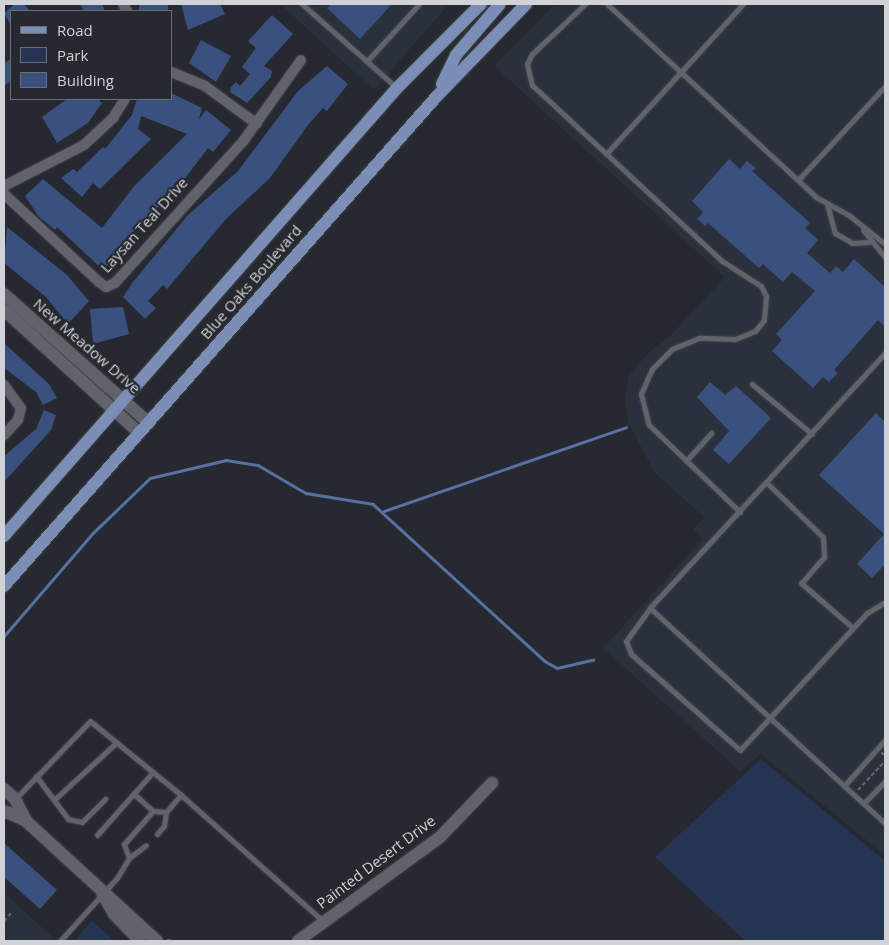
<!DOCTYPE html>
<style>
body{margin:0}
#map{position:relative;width:889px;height:945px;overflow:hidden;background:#26292f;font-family:"Open Sans",sans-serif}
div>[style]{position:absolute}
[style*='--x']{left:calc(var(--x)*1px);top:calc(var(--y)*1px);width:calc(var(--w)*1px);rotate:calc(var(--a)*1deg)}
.built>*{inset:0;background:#2b313c}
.green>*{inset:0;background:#263453}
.stream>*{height:2.5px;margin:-1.25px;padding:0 1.25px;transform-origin:1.25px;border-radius:1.25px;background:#5971a2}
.building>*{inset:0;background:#3a507e;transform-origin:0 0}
.path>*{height:2px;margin-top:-1px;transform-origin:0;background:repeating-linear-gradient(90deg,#66686d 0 4px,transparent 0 6.5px)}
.roads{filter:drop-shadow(0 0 1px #414449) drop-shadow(0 0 1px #414449)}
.lane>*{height:5px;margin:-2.5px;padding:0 2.5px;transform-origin:2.5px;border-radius:2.5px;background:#60636a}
.street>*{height:10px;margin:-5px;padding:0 5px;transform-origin:5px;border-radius:5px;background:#60636a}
.secondary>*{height:12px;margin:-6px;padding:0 6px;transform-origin:6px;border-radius:6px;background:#60636a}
.primary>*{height:12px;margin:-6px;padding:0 6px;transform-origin:6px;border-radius:6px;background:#7b8eb6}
span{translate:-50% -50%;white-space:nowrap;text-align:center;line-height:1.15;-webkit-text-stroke:4.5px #26292f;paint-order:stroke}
.street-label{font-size:15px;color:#d0d2d6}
.frame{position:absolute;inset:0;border:5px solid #d0d2d6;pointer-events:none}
.legend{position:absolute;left:10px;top:10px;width:162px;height:90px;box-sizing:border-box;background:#26292f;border:1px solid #6a6d72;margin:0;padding:6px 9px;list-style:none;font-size:15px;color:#d0d2d6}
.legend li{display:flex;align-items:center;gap:10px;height:25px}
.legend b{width:25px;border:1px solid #6a6d72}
</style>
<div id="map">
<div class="built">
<div style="clip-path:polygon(280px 4px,449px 4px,374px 90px)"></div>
<div style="clip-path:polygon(555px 4px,885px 4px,885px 855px,761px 754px,740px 771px,603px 648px,703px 539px,693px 530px,704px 517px,655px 473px,628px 422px,625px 399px,628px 377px,648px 353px,671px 335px,725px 277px,494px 66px)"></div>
<div style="clip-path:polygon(4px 893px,57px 941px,4px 941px)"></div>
</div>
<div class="green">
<div style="clip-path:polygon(761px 759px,885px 861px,884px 941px,745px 941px,655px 857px)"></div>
<div style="clip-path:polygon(92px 921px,115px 941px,74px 941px)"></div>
</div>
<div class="stream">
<div style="--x:384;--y:511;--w:256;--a:-19.1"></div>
<div style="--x:4;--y:636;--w:136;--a:-49.2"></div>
<div style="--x:93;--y:533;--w:79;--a:-44"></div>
<div style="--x:150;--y:478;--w:78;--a:-13.3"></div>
<div style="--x:226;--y:460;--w:32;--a:9"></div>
<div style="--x:258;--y:465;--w:56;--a:30.3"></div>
<div style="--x:306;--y:493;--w:68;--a:9.3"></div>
<div style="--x:373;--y:504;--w:233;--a:42.4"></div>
<div style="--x:545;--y:661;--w:14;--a:30"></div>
<div style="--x:557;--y:668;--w:37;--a:-13"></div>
</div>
<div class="building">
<div style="clip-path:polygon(15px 4px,24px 4px,30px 11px,11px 11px,11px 26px,4px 13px)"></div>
<div style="clip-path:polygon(80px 4px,102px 4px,105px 11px,84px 11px)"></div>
<div style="left:139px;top:4px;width:29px;height:7px"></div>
<div style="clip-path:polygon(181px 4px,220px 4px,225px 14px,188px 30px)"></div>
<div style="clip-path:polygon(331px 4px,392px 4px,360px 39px,327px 8px)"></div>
<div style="clip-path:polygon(272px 15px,293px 34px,264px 66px,272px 71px,271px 77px,247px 103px,230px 92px,231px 87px,236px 82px,240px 86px,250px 74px,242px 67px,256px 48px,248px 41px)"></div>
<div style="clip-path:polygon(201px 40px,231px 56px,216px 82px,189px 63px)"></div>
<div style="clip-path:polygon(11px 59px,11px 81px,4px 86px,4px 63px)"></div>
<div style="clip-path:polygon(327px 66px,348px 84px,327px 111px,323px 108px,308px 125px,270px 178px,226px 219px,167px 289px,163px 285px,148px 301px,156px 308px,145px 319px,123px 297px,133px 282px,188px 215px,238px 171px,298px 91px)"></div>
<div style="clip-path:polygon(171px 93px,202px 108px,199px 119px,206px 110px,231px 130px,213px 152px,208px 148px,180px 185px,116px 249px,120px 252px,103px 270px,57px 227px,55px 230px,39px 217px,25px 196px,43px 179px,102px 228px,134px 186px,187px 134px,141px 116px,138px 129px,151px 139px,100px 189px,93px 183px,82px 197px,61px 178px,73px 169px,77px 172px,103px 147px,105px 149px,132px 115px,137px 99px,171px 99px)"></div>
<div style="clip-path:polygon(67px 99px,98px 99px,102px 103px,88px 123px,57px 143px,42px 117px)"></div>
<div style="clip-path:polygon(729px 159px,740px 169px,747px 161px,756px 168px,752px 171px,810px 223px,805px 228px,818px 240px,807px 253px,830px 273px,836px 266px,843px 272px,854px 259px,885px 287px,885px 327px,878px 320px,834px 370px,838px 373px,829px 382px,823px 377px,813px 388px,772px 351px,782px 340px,776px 334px,815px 291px,792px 272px,783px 282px,763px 264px,759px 268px,708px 223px,705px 226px,697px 219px,703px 212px,692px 201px)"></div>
<div style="clip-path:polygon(7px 227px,67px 275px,89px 301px,68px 324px,46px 297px,4px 263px)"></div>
<div style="clip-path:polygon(123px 307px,129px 334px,93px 344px,90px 309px)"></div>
<div style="clip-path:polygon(4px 343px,49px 384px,57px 398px,43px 405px,36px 392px,4px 368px)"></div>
<div style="clip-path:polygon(710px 382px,725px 395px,736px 386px,771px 418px,729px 464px,713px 450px,729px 431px,697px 397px)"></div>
<div style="clip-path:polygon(44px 410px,56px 415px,51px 430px,4px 482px,4px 456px,36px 429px)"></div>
<div style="clip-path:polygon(876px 413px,885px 422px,885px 564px,872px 578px,857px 564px,884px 534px,819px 475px)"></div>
<div style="clip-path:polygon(4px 843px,57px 890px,40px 909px,4px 877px)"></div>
</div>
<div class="path">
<div style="--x:881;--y:752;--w:6;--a:45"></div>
<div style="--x:858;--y:790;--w:40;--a:-47"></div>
<div style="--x:4;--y:921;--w:13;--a:-48"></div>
<div style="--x:167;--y:940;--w:7;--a:8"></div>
</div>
<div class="roads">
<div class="lane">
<div style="--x:302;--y:4;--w:127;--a:41.5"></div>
<div style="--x:585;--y:4;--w:73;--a:136.7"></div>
<div style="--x:532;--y:54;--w:11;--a:117"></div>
<div style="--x:527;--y:64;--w:22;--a:77"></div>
<div style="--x:532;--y:85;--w:259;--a:42.8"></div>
<div style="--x:722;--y:261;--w:46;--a:32.7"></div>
<div style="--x:761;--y:286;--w:11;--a:63"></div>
<div style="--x:766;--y:296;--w:24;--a:95"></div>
<div style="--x:764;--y:320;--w:14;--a:129"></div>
<div style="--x:755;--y:331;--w:22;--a:158"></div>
<div style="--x:735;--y:339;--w:36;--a:-178"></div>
<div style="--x:699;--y:338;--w:29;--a:158"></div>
<div style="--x:672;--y:349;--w:28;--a:135"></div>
<div style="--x:652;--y:369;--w:27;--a:114"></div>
<div style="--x:641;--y:394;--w:32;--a:76"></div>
<div style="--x:649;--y:425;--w:126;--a:43.7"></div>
<div style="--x:607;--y:4;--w:284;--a:42.7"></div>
<div style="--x:816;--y:197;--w:39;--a:29"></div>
<div style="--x:850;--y:216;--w:45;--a:38.7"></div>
<div style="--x:367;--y:61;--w:77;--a:-47.6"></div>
<div style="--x:606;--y:154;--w:203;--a:-47.6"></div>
<div style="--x:798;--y:180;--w:128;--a:-47.2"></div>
<div style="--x:827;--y:204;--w:30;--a:75"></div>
<div style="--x:835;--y:233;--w:20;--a:30"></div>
<div style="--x:852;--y:243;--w:17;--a:-3"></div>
<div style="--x:863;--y:230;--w:35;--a:51"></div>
<div style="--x:885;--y:353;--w:347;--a:132.7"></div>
<div style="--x:650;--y:608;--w:41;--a:126"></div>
<div style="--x:626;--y:641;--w:14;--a:69"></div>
<div style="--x:631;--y:654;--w:145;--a:41.4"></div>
<div style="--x:740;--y:750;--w:187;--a:-47.2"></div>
<div style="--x:867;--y:613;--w:21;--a:-31"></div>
<div style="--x:752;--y:384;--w:78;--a:39.8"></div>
<div style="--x:686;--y:461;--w:38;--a:-48"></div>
<div style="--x:767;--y:483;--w:78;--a:44"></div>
<div style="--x:823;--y:537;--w:20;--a:87"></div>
<div style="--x:824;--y:557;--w:35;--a:131"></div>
<div style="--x:801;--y:583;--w:69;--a:40.9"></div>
<div style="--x:650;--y:608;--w:319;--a:42.5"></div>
<div style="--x:36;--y:776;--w:54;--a:53.3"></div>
<div style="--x:68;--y:819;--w:14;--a:12"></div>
<div style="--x:82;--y:822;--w:33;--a:-45"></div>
<div style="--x:844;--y:786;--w:62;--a:-48.3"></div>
<div style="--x:134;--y:794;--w:25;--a:42"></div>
<div style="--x:15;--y:799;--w:108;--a:-46.1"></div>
<div style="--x:90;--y:721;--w:117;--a:39.1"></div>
<div style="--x:55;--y:799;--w:84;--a:-42.6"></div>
<div style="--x:864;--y:803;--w:30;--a:-46"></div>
<div style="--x:157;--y:834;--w:11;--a:-49"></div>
<div style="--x:164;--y:826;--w:14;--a:-82"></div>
<div style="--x:97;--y:835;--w:84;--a:-48.4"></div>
<div style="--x:129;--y:858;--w:15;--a:-110"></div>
<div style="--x:124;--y:844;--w:44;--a:-48.7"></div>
<div style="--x:153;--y:811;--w:13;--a:4"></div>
<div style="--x:166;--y:812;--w:23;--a:-49"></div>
<div style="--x:181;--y:795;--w:190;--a:41.6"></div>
<div style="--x:60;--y:941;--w:85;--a:-47.9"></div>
<div style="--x:117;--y:878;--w:23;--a:-59"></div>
<div style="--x:129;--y:858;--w:21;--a:-37"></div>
</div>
<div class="street">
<div style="--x:123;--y:4;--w:8;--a:60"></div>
<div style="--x:171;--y:72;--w:37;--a:22"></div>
<div style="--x:205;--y:86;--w:64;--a:36.2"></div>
<div style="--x:4;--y:186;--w:90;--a:-27.1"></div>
<div style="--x:84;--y:145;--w:40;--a:-43"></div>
<div style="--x:113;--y:118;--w:22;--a:-58"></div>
<div style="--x:4;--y:194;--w:129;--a:42.8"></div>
<div style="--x:99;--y:282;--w:9;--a:36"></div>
<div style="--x:106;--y:287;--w:10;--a:-24"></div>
<div style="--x:115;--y:283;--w:193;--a:-47.9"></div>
<div style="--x:244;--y:140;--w:98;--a:-54.5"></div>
<div style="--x:4;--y:385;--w:29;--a:54"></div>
<div style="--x:21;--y:408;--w:12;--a:104"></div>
<div style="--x:18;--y:420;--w:21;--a:133"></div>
</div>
<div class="secondary">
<div style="--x:4;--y:294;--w:194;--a:41.7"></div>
<div style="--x:4;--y:310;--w:183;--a:42.3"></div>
<div style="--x:4;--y:789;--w:15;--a:42"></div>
<div style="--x:15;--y:799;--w:25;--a:63"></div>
<div style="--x:4;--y:811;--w:24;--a:24"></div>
<div style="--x:26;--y:821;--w:178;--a:42.5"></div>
<div style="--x:102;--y:893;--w:24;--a:60"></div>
<div style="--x:114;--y:914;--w:37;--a:46"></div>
<div style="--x:298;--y:941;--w:176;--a:-36.2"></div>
<div style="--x:440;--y:837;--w:75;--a:-46.1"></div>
</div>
<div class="primary">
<div style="--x:442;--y:84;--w:32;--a:-64"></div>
<div style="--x:456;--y:55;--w:67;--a:-49.2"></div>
<div style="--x:4;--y:536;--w:596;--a:-48.74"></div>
<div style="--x:397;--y:88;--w:119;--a:-45"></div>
<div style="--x:4;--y:586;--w:654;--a:-48.53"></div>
<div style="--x:437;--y:96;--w:128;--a:-45.9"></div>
</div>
</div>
<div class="street-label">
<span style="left:144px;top:225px;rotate:-48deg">Laysan Teal Drive</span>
<span style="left:251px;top:282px;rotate:-49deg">Blue Oaks Boulevard</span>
<span style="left:87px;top:346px;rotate:41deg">New Meadow Drive</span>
<span style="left:376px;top:862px;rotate:-37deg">Painted Desert Drive</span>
</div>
<div class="frame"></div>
<ul class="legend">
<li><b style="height:6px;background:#7b8eb6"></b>Road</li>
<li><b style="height:14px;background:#263453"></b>Park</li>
<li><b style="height:14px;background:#3a507e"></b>Building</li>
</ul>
</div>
